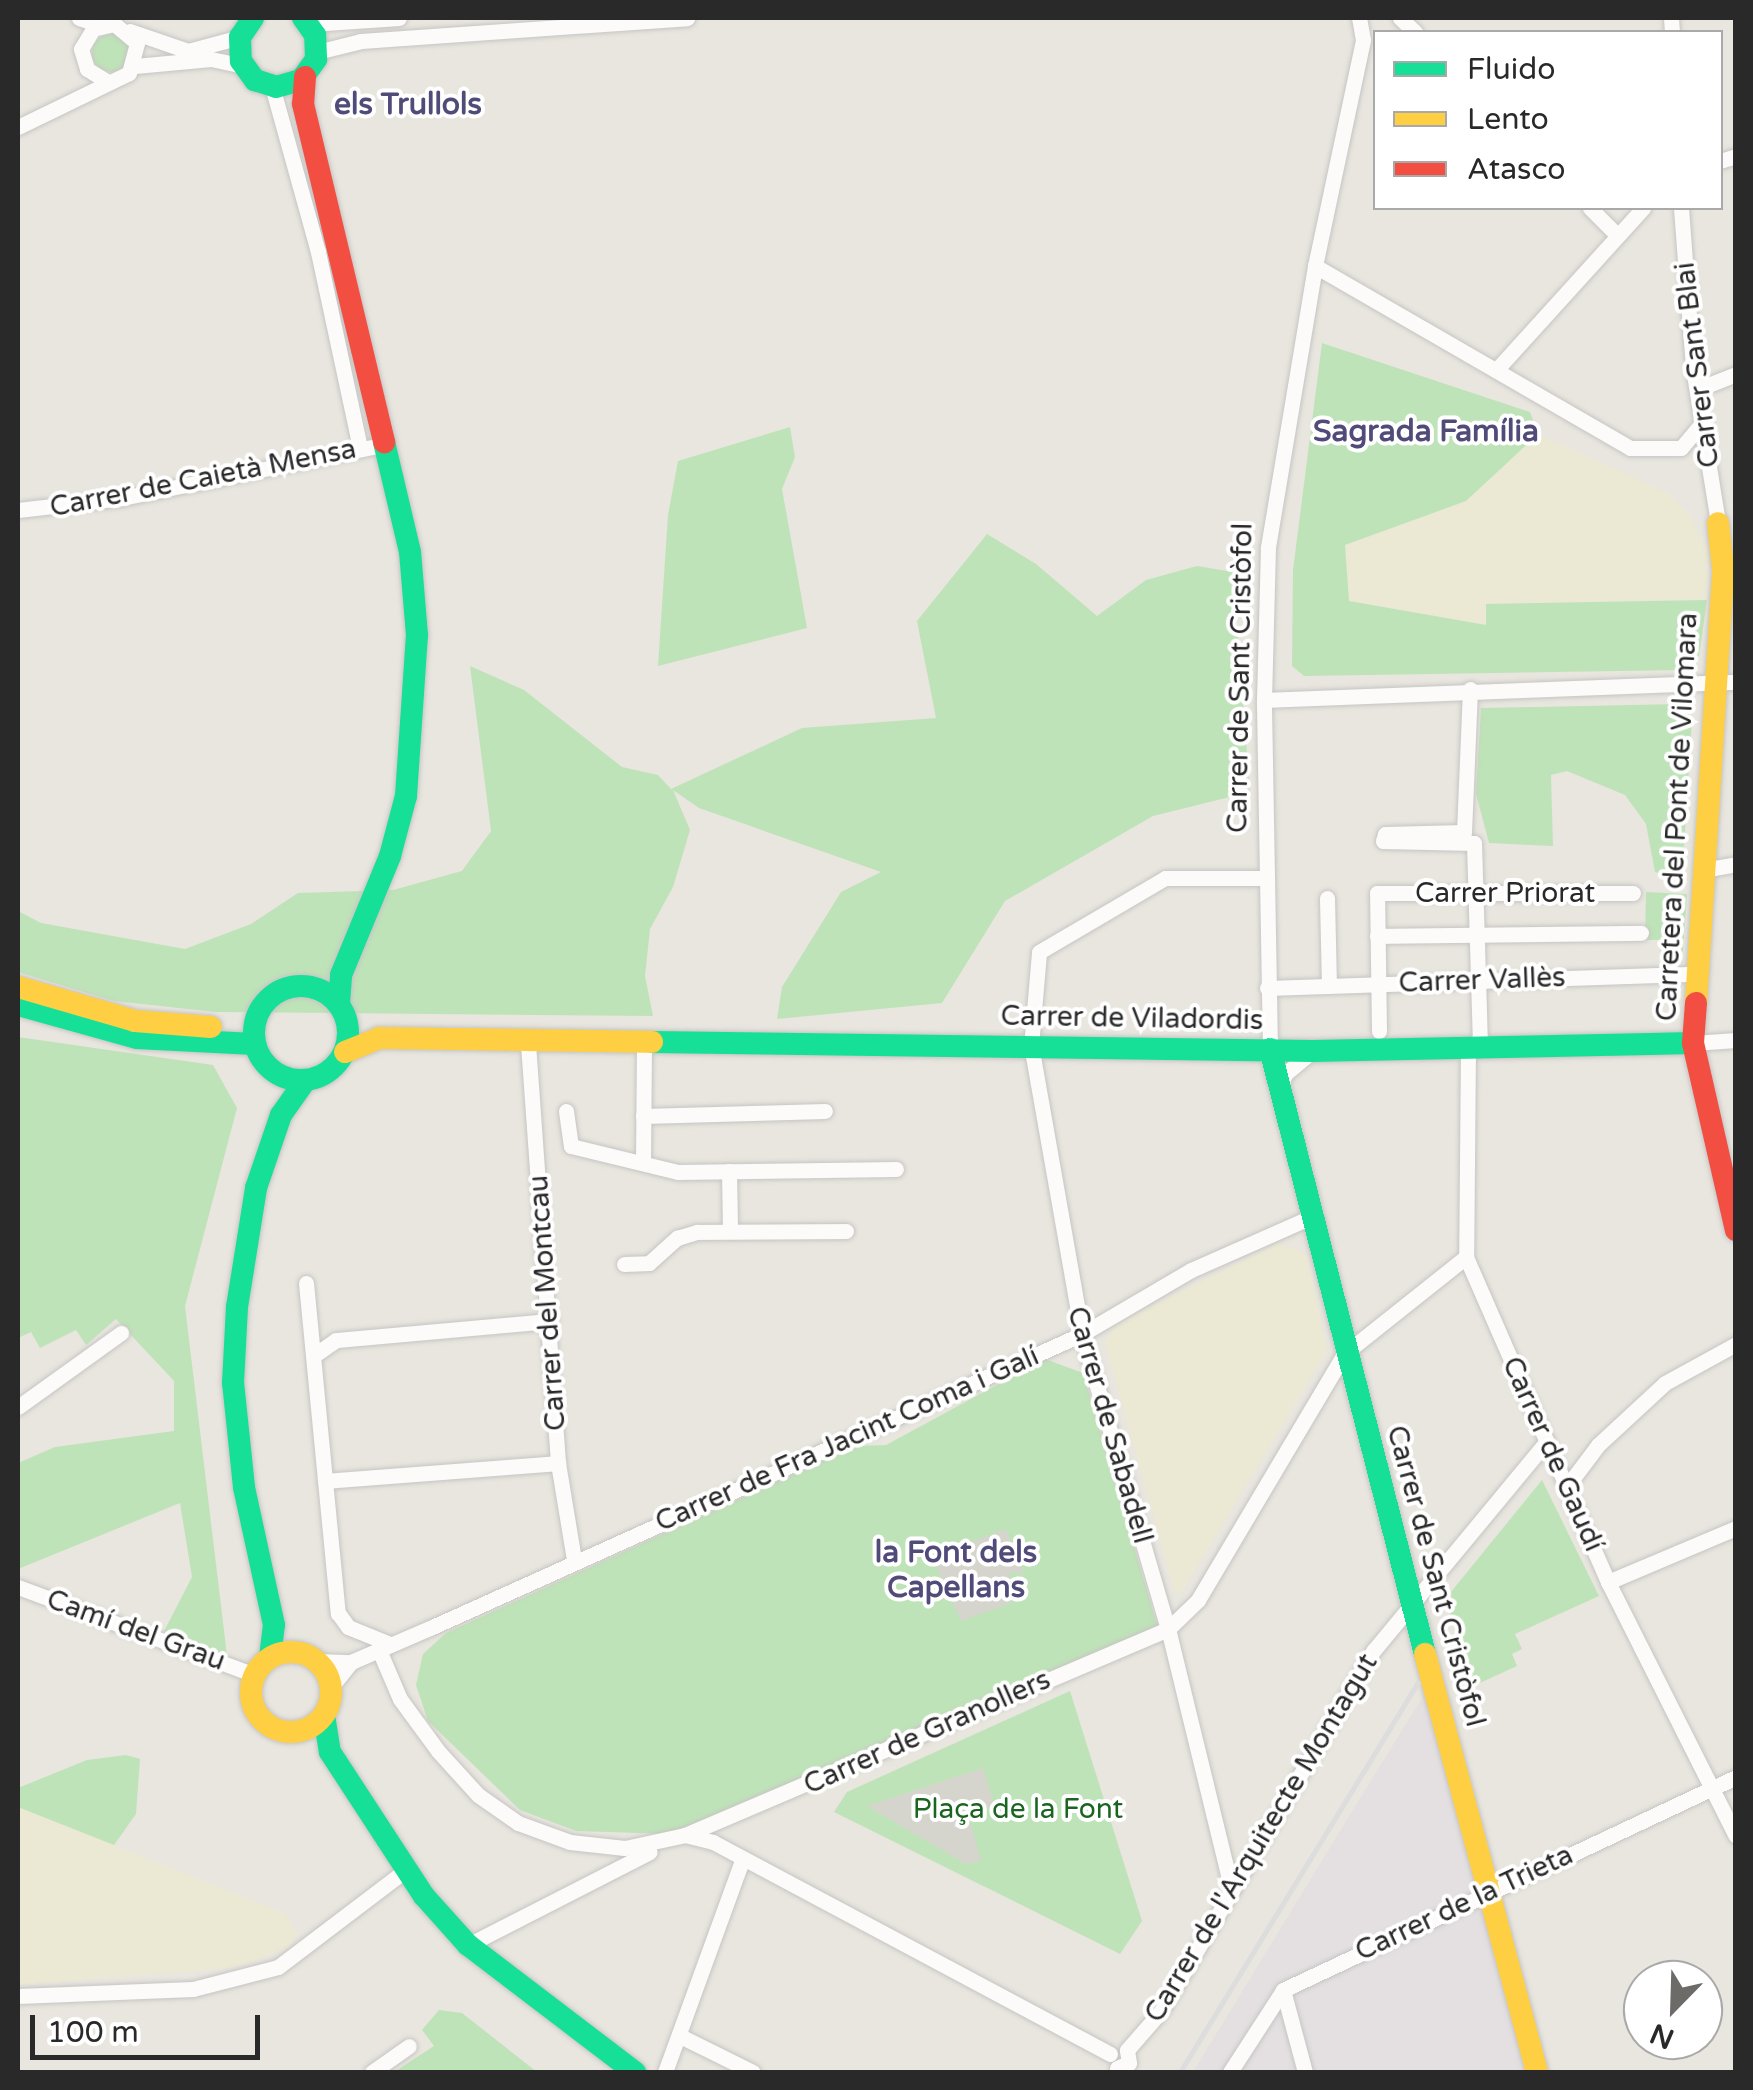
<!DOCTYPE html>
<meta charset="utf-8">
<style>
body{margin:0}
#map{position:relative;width:1753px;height:2090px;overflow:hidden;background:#e8e6de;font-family:"Varela Round",sans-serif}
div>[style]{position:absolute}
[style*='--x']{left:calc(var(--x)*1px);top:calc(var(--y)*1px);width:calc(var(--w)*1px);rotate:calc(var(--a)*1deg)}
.industrial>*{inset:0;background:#e4e0e1}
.education>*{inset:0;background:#ebe9d4}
.green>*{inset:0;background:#bfe3b8}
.round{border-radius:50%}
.plaza>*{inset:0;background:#d6d5cd}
.roads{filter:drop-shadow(0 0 2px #c6c5c4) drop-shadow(0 0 2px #c6c5c4)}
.street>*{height:15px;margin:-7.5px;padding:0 7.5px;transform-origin:7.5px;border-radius:7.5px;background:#fcfbfa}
.fast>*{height:22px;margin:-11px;padding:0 11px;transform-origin:11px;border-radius:11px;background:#16e098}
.fast>.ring{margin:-11px;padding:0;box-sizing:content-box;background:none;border:22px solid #16e098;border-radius:50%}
.slow>*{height:22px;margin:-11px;padding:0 11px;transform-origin:11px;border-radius:11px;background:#ffcf43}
.slow>.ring{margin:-11px;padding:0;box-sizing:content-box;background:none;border:22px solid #ffcf43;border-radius:50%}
.jam>*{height:22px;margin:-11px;padding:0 11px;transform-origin:11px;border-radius:11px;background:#f24e42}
.rail>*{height:5px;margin:-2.5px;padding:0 2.5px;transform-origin:2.5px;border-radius:2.5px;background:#ddddde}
span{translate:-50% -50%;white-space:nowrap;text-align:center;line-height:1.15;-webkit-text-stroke:8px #fff;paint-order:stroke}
.street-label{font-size:28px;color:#292929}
.park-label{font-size:28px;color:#1b6521}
.neighbourhood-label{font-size:30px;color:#504b79;font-weight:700}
.frame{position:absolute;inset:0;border:20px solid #292929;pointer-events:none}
.legend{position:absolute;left:1373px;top:30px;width:350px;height:180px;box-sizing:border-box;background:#fff;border:2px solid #a9a9a9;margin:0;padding:12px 18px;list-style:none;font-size:30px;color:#292929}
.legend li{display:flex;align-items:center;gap:20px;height:50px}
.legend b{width:50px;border:2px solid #a9a9a9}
.north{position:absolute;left:1623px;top:1960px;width:100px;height:100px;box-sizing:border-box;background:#fff;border:2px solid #a9a9a9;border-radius:50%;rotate:203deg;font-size:28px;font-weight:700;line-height:40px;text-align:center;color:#292929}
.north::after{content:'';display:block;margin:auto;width:35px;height:45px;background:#6c6b68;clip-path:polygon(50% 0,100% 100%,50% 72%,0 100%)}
.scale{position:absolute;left:30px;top:2015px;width:230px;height:45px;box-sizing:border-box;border:5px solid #292929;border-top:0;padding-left:12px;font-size:30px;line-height:35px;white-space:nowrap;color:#292929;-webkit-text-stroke:8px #fff;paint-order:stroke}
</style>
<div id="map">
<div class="industrial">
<div style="clip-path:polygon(1430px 1685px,1532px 2072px,1193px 2072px,1356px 1805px)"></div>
</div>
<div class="education">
<div style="clip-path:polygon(1538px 434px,1666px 492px,1691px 516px,1708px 551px,1707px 599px,1486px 604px,1487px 625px,1349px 601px,1345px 545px,1466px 501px)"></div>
<div style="clip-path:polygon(1279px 1243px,1307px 1255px,1327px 1351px,1181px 1593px,1174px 1590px,1105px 1342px,1116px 1324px)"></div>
<div style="clip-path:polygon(18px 1807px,286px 1914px,297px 1934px,289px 1948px,231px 1968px,18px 1985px)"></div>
</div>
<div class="green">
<div class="round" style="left:92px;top:34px;width:38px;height:38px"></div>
<div style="clip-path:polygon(1322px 343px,1530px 412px,1538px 434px,1466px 501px,1345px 545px,1349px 601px,1486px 625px,1486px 604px,1707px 600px,1699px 656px,1681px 670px,1304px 676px,1292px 666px,1293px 570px)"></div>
<div style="clip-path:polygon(790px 427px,795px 457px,782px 489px,807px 628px,658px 666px,668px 515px,678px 461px)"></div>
<div style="clip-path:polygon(987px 534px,1036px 564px,1097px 616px,1146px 580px,1197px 566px,1233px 572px,1250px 792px,1153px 816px,1005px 901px,942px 1003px,777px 1019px,782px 987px,841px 892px,881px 872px,699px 808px,673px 790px,690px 830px,673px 887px,650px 929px,645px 976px,653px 1016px,216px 1012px,114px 1001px,18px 972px,18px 911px,41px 923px,185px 949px,251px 924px,298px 893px,393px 890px,462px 871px,491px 831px,470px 666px,524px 690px,622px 767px,658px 775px,671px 789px,802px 728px,936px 718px,917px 621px)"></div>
<div style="clip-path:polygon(1680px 704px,1692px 720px,1682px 878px,1655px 872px,1646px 824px,1625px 795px,1567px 771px,1551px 775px,1553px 846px,1489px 843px,1476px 794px,1481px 708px)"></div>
<div style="clip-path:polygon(1646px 892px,1687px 894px,1682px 963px,1661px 962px,1660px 940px,1645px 940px)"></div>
<div style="clip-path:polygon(18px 1037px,213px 1065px,237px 1108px,185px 1306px,228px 1664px,159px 1641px,192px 1577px,180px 1503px,18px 1569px,18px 1463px,55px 1447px,174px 1431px,174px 1381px,116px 1319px,86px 1345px,76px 1330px,40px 1348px,31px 1332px,18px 1338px)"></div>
<div style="clip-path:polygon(1045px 1359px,1083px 1373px,1158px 1628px,671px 1834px,576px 1831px,520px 1810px,428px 1721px,416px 1685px,423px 1654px,446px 1633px,856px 1446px,886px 1445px)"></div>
<div style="clip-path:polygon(1542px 1480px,1599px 1596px,1515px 1634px,1522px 1649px,1512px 1654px,1517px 1666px,1471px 1687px,1446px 1598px)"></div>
<div style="clip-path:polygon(1070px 1691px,1142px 1921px,1120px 1954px,834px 1812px,847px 1792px)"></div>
<div style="clip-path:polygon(126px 1755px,140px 1759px,136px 1814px,114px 1845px,18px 1807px,18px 1788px,87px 1760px)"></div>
<div style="clip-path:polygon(439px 2010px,462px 2013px,537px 2072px,394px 2072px,434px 2046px,422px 2030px)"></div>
</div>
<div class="plaza">
<div style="clip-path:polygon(1006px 1529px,1024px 1575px,1012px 1571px,1001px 1597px,1013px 1602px,961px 1621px,932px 1556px)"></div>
<div style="clip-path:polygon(983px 1768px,994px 1805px,968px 1813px,981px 1861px,966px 1864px,867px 1806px)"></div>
</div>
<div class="roads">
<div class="street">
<div style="--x:79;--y:18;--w:23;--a:18"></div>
<div style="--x:1400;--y:18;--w:21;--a:43"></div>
<div style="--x:1671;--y:18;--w:14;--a:86"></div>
<div style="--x:310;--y:24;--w:89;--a:-3.9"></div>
<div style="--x:130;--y:31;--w:61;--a:19"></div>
<div style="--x:188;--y:51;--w:54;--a:-15.1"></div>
<div style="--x:317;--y:52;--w:45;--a:-14"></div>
<div style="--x:361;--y:41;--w:327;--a:-4"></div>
<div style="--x:135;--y:66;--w:76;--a:-5.3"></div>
<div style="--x:211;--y:59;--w:33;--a:12"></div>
<div style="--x:272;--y:86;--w:172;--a:74.5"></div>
<div style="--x:318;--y:252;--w:200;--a:77.9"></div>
<div style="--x:18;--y:127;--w:123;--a:-25.9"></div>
<div style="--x:129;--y:73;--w:31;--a:-75"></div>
<div style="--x:137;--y:43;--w:30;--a:-140"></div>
<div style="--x:114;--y:24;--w:22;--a:167"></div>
<div style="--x:93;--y:29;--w:23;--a:121"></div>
<div style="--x:81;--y:49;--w:21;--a:73"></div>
<div style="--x:87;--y:69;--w:22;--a:32"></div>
<div style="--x:1720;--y:161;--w:17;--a:-17"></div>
<div style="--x:1590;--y:208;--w:35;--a:45"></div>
<div style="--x:1681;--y:208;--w:160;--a:85.7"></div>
<div style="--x:1693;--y:368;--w:157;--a:80.8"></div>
<div style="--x:1315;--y:266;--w:364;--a:30"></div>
<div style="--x:1630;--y:448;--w:51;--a:0"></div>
<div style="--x:1681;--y:448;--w:33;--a:-50"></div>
<div style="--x:1498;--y:368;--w:216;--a:-47.8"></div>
<div style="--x:1698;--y:389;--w:41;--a:-21.5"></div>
<div style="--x:18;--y:510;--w:105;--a:-6.6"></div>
<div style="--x:122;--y:498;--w:271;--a:-11.5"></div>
<div style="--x:1470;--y:689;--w:143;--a:92.4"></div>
<div style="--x:1464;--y:832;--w:79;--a:178.5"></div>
<div style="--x:1385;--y:834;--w:7;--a:106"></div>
<div style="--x:1383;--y:841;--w:91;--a:1.3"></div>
<div style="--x:1474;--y:843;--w:205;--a:88.3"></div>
<div style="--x:1264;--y:700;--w:472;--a:-2.2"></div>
<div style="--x:1703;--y:870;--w:34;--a:-10"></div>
<div style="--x:1327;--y:898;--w:88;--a:88.7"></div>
<div style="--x:1377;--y:936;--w:264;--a:-0.7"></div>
<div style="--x:1267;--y:988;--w:429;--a:-1.9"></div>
<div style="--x:1379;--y:1031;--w:138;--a:-90.8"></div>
<div style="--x:1377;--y:893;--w:256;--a:0"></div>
<div style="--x:1693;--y:1043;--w:43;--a:-4"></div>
<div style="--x:528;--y:1044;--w:420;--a:85.9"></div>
<div style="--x:558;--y:1463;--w:98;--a:80.6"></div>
<div style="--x:1468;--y:1048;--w:209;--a:90.5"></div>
<div style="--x:1466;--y:1257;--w:355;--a:66.4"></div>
<div style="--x:1608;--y:1582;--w:284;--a:63.3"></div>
<div style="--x:1270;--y:1049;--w:349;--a:-91"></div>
<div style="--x:1264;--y:700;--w:153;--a:-88.5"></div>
<div style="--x:1268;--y:547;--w:285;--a:-80.5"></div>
<div style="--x:1315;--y:266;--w:231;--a:-78"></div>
<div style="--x:1363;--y:40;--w:22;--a:-100"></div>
<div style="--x:1280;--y:1088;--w:15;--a:-70"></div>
<div style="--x:1285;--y:1074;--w:35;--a:-40"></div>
<div style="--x:566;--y:1111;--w:35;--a:82"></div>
<div style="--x:571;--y:1146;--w:110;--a:13.7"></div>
<div style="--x:678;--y:1172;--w:218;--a:-0.8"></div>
<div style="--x:643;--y:1116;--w:182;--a:-1.6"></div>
<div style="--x:643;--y:1161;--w:118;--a:-89.5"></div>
<div style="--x:729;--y:1171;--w:56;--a:89"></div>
<div style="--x:624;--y:1264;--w:25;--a:-2"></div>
<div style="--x:649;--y:1263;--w:38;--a:-42"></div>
<div style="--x:677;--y:1238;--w:21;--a:-17"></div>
<div style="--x:697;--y:1232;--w:149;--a:-0.4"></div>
<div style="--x:306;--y:1283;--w:332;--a:84.5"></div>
<div style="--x:338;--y:1613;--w:17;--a:54"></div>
<div style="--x:348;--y:1627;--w:45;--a:22"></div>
<div style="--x:316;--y:1354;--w:24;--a:-35"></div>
<div style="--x:336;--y:1340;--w:215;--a:-5.1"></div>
<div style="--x:18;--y:1407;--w:127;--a:-35.7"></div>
<div style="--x:325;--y:1481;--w:234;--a:-4.4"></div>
<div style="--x:1568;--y:1485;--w:50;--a:-53.1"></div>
<div style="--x:1598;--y:1445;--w:91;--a:-42.8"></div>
<div style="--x:1665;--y:1383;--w:81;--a:-28.8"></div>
<div style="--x:1608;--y:1582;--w:139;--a:-22.9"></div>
<div style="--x:18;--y:1587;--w:252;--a:20.4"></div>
<div style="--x:379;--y:1650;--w:53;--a:66.8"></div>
<div style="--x:400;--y:1699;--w:64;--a:53.8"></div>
<div style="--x:438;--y:1751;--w:59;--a:47.7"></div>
<div style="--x:478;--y:1795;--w:49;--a:35"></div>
<div style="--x:518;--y:1823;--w:55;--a:20.1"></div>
<div style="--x:570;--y:1842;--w:55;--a:6.2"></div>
<div style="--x:625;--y:1848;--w:61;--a:-12.2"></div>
<div style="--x:685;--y:1835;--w:525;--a:-23.1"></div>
<div style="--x:1168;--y:1629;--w:42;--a:-44"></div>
<div style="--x:1198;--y:1600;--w:286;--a:-59.3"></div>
<div style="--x:1344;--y:1354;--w:156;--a:-38.5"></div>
<div style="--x:317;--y:1661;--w:34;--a:2"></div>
<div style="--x:351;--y:1662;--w:86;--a:-23.3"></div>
<div style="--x:430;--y:1628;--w:715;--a:-24.27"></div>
<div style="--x:1082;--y:1334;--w:126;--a:-30.4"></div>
<div style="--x:1191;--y:1270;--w:129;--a:-23.8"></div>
<div style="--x:331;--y:1687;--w:32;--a:-51"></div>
<div style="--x:685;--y:1835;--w:29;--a:14"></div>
<div style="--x:713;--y:1842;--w:450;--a:28.1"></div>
<div style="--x:1232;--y:1891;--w:270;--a:-103.7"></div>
<div style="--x:1168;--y:1629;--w:307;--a:-106.3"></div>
<div style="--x:1082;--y:1334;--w:292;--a:-100"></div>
<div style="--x:1031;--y:1046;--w:94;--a:-85.1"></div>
<div style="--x:1039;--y:952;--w:146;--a:-30.4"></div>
<div style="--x:1165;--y:878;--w:101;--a:0"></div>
<div style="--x:468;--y:1945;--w:204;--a:-27.1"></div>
<div style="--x:1283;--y:1990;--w:85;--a:75"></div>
<div style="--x:18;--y:1996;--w:175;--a:-2.3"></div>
<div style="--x:193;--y:1989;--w:88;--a:-14.5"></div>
<div style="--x:278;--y:1967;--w:157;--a:-37.2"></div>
<div style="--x:680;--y:2036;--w:81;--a:26.3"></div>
<div style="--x:1127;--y:2050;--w:52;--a:-48.9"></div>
<div style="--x:1161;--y:2011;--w:419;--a:-59.5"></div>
<div style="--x:1374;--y:1650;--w:271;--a:-50.4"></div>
<div style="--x:1117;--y:2068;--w:13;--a:-23"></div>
<div style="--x:1129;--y:2063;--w:13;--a:-99"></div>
<div style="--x:372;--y:2072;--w:45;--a:-35.1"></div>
<div style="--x:665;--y:2072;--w:225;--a:-70"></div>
<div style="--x:1230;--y:2072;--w:98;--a:-57.1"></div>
<div style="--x:1283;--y:1990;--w:501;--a:-25.18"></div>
</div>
<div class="fast">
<div style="--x:253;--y:18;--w:23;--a:124"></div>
<div style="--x:240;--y:37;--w:24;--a:88"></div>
<div style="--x:241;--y:61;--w:24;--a:54"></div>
<div style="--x:255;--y:80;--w:22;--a:18"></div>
<div style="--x:276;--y:87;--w:26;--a:-16"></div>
<div style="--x:301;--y:80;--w:26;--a:-54"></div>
<div style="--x:316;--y:59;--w:24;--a:-92"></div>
<div style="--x:315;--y:35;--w:21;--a:-125"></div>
<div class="ring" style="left:254px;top:986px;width:72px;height:72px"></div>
<div style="--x:18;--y:1005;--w:123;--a:15.5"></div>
<div style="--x:137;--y:1038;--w:117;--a:2.9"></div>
<div style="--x:339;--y:1005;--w:30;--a:-86"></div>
<div style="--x:341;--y:975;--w:129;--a:-67.6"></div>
<div style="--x:390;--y:856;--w:62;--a:-75.1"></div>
<div style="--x:406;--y:796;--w:161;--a:-86.1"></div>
<div style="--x:417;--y:635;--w:83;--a:-94.8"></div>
<div style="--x:410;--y:552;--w:113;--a:-103.3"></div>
<div style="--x:652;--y:1042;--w:660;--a:0.78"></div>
<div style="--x:1312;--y:1051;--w:381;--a:-1.2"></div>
<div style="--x:1270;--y:1049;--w:625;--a:75.63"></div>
<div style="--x:270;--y:1657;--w:32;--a:-83"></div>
<div style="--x:274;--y:1625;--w:141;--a:-102.3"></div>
<div style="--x:244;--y:1487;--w:105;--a:-96"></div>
<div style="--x:233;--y:1383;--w:76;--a:-87"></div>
<div style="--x:237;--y:1307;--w:121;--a:-80.9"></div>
<div style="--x:256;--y:1188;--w:77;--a:-71.1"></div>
<div style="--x:281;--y:1115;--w:42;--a:-54.8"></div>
<div style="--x:324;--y:1715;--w:37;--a:81"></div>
<div style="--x:330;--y:1752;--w:172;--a:56.9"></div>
<div style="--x:424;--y:1896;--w:66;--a:48.1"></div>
<div style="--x:468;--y:1945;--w:210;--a:37.3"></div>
</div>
<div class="slow">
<div style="--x:18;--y:987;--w:122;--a:16.2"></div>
<div style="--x:135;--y:1021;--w:76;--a:4.5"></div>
<div style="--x:1696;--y:1003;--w:435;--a:-86.4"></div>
<div style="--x:1723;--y:569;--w:46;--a:-96.2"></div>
<div style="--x:345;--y:1052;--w:37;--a:-22"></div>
<div style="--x:379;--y:1038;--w:273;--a:0.8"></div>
<div class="ring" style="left:251px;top:1652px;width:58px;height:58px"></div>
<div style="--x:1425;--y:1654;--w:433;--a:75"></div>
</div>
<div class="jam">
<div style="--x:305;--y:77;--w:27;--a:94"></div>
<div style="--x:303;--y:104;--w:348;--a:76.5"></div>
<div style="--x:1696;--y:1003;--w:40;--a:94.3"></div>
<div style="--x:1693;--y:1043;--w:192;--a:77.1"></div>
</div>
</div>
<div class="rail">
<div style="--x:1180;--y:2072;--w:456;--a:-58.6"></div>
</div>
<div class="street-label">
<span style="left:1697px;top:365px;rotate:-97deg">Carrer Sant Blai</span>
<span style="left:203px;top:478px;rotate:-11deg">Carrer de Caietà Mensa</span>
<span style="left:1240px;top:678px;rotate:-89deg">Carrer de Sant Cristòfol</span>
<span style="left:1677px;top:817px;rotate:-87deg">Carretera del Pont de Vilomara</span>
<span style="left:1505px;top:893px">Carrer Priorat</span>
<span style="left:1482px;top:980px;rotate:-2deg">Carrer Vallès</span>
<span style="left:1132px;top:1018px;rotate:1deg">Carrer de Viladordis</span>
<span style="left:547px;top:1303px;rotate:-94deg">Carrer del Montcau</span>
<span style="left:1110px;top:1425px;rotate:74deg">Carrer de Sabadell</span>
<span style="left:847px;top:1439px;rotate:-24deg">Carrer de Fra Jacint Coma i Galí</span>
<span style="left:1553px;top:1454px;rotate:66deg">Carrer de Gaudí</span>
<span style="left:1436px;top:1576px;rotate:75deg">Carrer de Sant Cristòfol</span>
<span style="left:136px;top:1630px;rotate:20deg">Camí del Grau</span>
<span style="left:927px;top:1732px;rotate:-24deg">Carrer de Granollers</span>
<span style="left:1261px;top:1838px;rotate:-59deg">Carrer de l'Arquitecte Montagut</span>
<span style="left:1464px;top:1903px;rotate:-25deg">Carrer de la Trieta</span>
</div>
<div class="park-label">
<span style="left:1018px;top:1809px">Plaça de la Font</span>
</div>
<div class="neighbourhood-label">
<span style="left:408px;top:105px">els Trullols</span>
<span style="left:1426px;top:432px">Sagrada Família</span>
<span style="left:956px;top:1570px">la Font dels<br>Capellans</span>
</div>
<div class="frame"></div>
<ul class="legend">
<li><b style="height:12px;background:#16e098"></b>Fluido</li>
<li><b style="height:12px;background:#ffcf43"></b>Lento</li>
<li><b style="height:12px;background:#f24e42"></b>Atasco</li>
</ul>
<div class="north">N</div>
<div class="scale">100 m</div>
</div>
